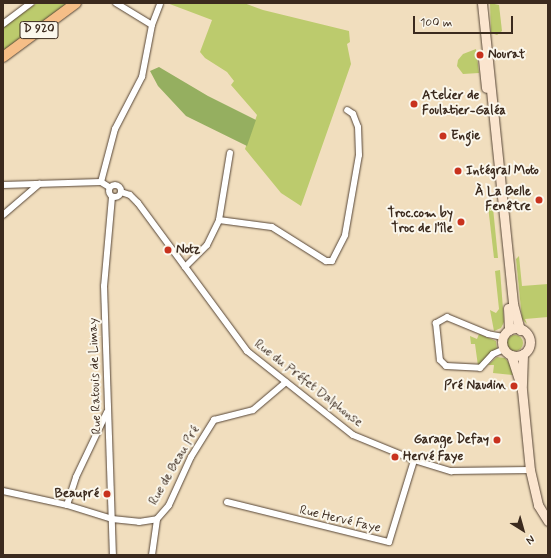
<!DOCTYPE html>
<meta charset="utf-8">
<style>
body{margin:0}
#map{position:relative;width:551px;height:558px;overflow:hidden;background:#f1debe;font-family:Mynerve,sans-serif}
div>[style]{position:absolute}
[style*='--x']{left:calc(var(--x)*1px);top:calc(var(--y)*1px);width:calc(var(--w)*1px);rotate:calc(var(--a)*1deg)}
.green>*{inset:0;background:#bccb6d}
.round{border-radius:50%}
.forest>*{inset:0;background:#95af60}
.roads{filter:drop-shadow(0 0 1px #564536) drop-shadow(0 0 1px #564536)}
.street>*{height:6px;margin:-3px;padding:0 3px;transform-origin:3px;border-radius:3px;background:#fff}
.street>.ring{margin:-3px;padding:0;box-sizing:content-box;background:none;border:6px solid #fff;border-radius:50%}
.secondary>*{height:9px;margin:-4.5px;padding:0 4.5px;transform-origin:4.5px;border-radius:4.5px;background:#fbe5cf}
.secondary>.ring{margin:-4.5px;padding:0;box-sizing:content-box;background:none;border:9px solid #fbe5cf;border-radius:50%}
.primary>*{height:10px;margin:-5px;padding:0 5px;transform-origin:5px;border-radius:5px;background:#f6be87}
.dots>*{width:11px;height:11px;translate:-50% -50%;box-sizing:border-box;border:2px solid #fbf7ec;border-radius:50%}
span{translate:-50% -50%;white-space:nowrap;text-align:center;line-height:1.15;-webkit-text-stroke:4px #fbf7ec;paint-order:stroke}
.shield-label span{padding:1px 3px;background:#fbf7ec;border:1px solid;border-radius:3px;-webkit-text-stroke-width:0}
.shield-label{font-size:12px;color:#3b2a1e;font-weight:700}
.poi-label{font-size:13px;color:#3b2a1e;font-weight:700}
.left{translate:0 -50%;text-align:left}
.right{translate:-100% -50%;text-align:right}
.street-label{font-size:13px;color:#3b2a1e}
.frame{position:absolute;inset:0;border:4px solid #3b2a1e;pointer-events:none}
.north{position:absolute;left:503px;top:510px;width:40px;height:40px;-webkit-text-stroke:3px #fbf7ec;paint-order:stroke;rotate:143deg;font-size:11px;font-weight:700;line-height:16px;text-align:center;color:#3b2a1e}
.north::after{content:'';display:block;margin:auto;width:14px;height:18px;background:#3b2a1e;clip-path:polygon(50% 0,100% 100%,50% 72%,0 100%)}
.scale{position:absolute;left:413px;top:16px;width:100px;height:18px;box-sizing:border-box;border:2px solid #3b2a1e;border-top:0;padding-left:5px;font-size:12px;line-height:14px;white-space:nowrap;color:#3b2a1e;-webkit-text-stroke:3px #fbf7ec;paint-order:stroke}
</style>
<div id="map">
<div class="green">
<div style="clip-path:polygon(37px 3px,69px 3px,3px 51px,3px 27px)"></div>
<div style="clip-path:polygon(167px 3px,244px 3px,263px 10px,349px 31px,350px 42px,347px 44px,351px 64px,301px 206px,281px 193px,245px 149px,257px 115px,231px 85px,234px 81px,227px 72px,205px 58px,200px 52px,212px 20px)"></div>
<div style="clip-path:polygon(490px 3px,499px 5px,502px 31px,497px 35px,491px 33px)"></div>
<div style="clip-path:polygon(476px 49px,479px 73px,463px 74px,457px 66px,458px 60px,463px 54px)"></div>
<div style="clip-path:polygon(488px 206px,493px 208px,498px 258px,494px 258px)"></div>
<div style="clip-path:polygon(519px 256px,522px 286px,548px 284px,548px 317px,525px 319px,527px 324px,522px 319px,516px 259px)"></div>
<div style="clip-path:polygon(500px 270px,504px 322px,501px 328px,494px 331px,490px 310px,496px 313px,499px 309px,495px 271px)"></div>
<div style="clip-path:polygon(479px 334px,496px 341px,497px 350px,478px 366px,475px 344px,471px 344px,470px 336px,477px 339px)"></div>
<div class="round" style="left:507px;top:335px;width:16px;height:16px"></div>
<div style="clip-path:polygon(497px 357px,505px 358px,509px 363px,513px 375px,493px 373px,494px 365px,488px 365px)"></div>
</div>
<div class="forest">
<div style="clip-path:polygon(159px 67px,208px 96px,256px 120px,247px 146px,186px 116px,158px 86px,150px 71px)"></div>
</div>
<div class="roads">
<div class="street">
<div style="--x:116;--y:3;--w:42;--a:31.4"></div>
<div style="--x:3;--y:24;--w:35;--a:-37"></div>
<div style="--x:101;--y:182;--w:55;--a:-75.2"></div>
<div style="--x:115;--y:129;--w:59;--a:-62.6"></div>
<div style="--x:142;--y:77;--w:53;--a:-79.1"></div>
<div style="--x:152;--y:25;--w:22;--a:-69"></div>
<div class="ring" style="left:109px;top:185px;width:6px;height:6px"></div>
<div style="--x:3;--y:185;--w:98;--a:-1.8"></div>
<div style="--x:101;--y:182;--w:9;--a:32"></div>
<div style="--x:121;--y:192;--w:9;--a:18"></div>
<div style="--x:130;--y:195;--w:11;--a:45"></div>
<div style="--x:138;--y:203;--w:184;--a:53.6"></div>
<div style="--x:247;--y:351;--w:135;--a:38.4"></div>
<div style="--x:353;--y:435;--w:66;--a:22.3"></div>
<div style="--x:414;--y:460;--w:39;--a:17"></div>
<div style="--x:451;--y:471;--w:79;--a:-0.7"></div>
<div style="--x:112;--y:197;--w:89;--a:95.1"></div>
<div style="--x:104;--y:286;--w:269;--a:88.1"></div>
<div style="--x:3;--y:215;--w:48;--a:-40.7"></div>
<div style="--x:219;--y:220;--w:53;--a:7.5"></div>
<div style="--x:272;--y:227;--w:64;--a:32.2"></div>
<div style="--x:326;--y:261;--w:6;--a:0"></div>
<div style="--x:332;--y:261;--w:29;--a:-63"></div>
<div style="--x:345;--y:235;--w:81;--a:-80.1"></div>
<div style="--x:359;--y:155;--w:28;--a:-92"></div>
<div style="--x:358;--y:127;--w:14;--a:-111"></div>
<div style="--x:353;--y:114;--w:7;--a:-146"></div>
<div style="--x:185;--y:267;--w:31;--a:-45"></div>
<div style="--x:207;--y:245;--w:28;--a:-64"></div>
<div style="--x:219;--y:220;--w:68;--a:-80.7"></div>
<div style="--x:503;--y:337;--w:15;--a:-169"></div>
<div style="--x:488;--y:334;--w:44;--a:-157.5"></div>
<div style="--x:447;--y:317;--w:13;--a:151"></div>
<div style="--x:436;--y:323;--w:37;--a:84"></div>
<div style="--x:440;--y:360;--w:8;--a:45"></div>
<div style="--x:446;--y:366;--w:34;--a:3"></div>
<div style="--x:480;--y:368;--w:19;--a:-47"></div>
<div style="--x:493;--y:354;--w:12;--a:-24"></div>
<div style="--x:3;--y:491;--w:66;--a:12.3"></div>
<div style="--x:67;--y:505;--w:47;--a:17.3"></div>
<div style="--x:112;--y:519;--w:27;--a:6"></div>
<div style="--x:139;--y:522;--w:18;--a:-9"></div>
<div style="--x:157;--y:519;--w:18;--a:-49"></div>
<div style="--x:169;--y:505;--w:53;--a:-65.4"></div>
<div style="--x:191;--y:457;--w:44;--a:-58.1"></div>
<div style="--x:214;--y:420;--w:40;--a:-14.4"></div>
<div style="--x:253;--y:410;--w:43;--a:-40.3"></div>
<div style="--x:227;--y:502;--w:167;--a:13.9"></div>
<div style="--x:389;--y:542;--w:86;--a:-73"></div>
<div style="--x:67;--y:505;--w:29;--a:-72"></div>
<div style="--x:76;--y:477;--w:72;--a:-64.5"></div>
<div style="--x:152;--y:555;--w:36;--a:-82"></div>
</div>
<div class="secondary">
<div style="--x:482;--y:3;--w:303;--a:84.1"></div>
<div style="--x:513;--y:304;--w:27;--a:75"></div>
<div style="--x:483;--y:59;--w:29;--a:84"></div>
<div style="--x:508;--y:308;--w:22;--a:87"></div>
<div class="ring" style="left:502px;top:328px;width:19px;height:19px"></div>
<div style="--x:523;--y:354;--w:36;--a:92"></div>
<div style="--x:522;--y:390;--w:80;--a:84.3"></div>
<div style="--x:530;--y:470;--w:36;--a:77"></div>
<div style="--x:538;--y:505;--w:19;--a:58"></div>
<div style="--x:511;--y:355;--w:25;--a:72"></div>
</div>
<div class="primary">
<div style="--x:3;--y:57;--w:91;--a:-36.5"></div>
</div>
</div>
<div class="dots">
<div style="left:480px;top:55px;background:#c8321e"></div>
<div style="left:414px;top:104px;background:#c8321e"></div>
<div style="left:443px;top:136px;background:#c8321e"></div>
<div style="left:458px;top:171px;background:#c8321e"></div>
<div style="left:539px;top:200px;background:#c8321e"></div>
<div style="left:461px;top:222px;background:#c8321e"></div>
<div style="left:168px;top:250px;background:#c8321e"></div>
<div style="left:514px;top:386px;background:#c8321e"></div>
<div style="left:497px;top:440px;background:#c8321e"></div>
<div style="left:395px;top:457px;background:#c8321e"></div>
<div style="left:107px;top:494px;background:#c8321e"></div>
</div>
<div class="shield-label">
<span style="left:39px;top:30px">D 920</span>
</div>
<div class="poi-label">
<span class="left" style="left:488px;top:55px">Nourat</span>
<span class="left" style="left:422px;top:104px">Atelier de<br>Foulatier-Galéa</span>
<span class="left" style="left:451px;top:136px">Engie</span>
<span class="left" style="left:466px;top:171px">Intégral Moto</span>
<span class="right" style="left:531px;top:200px">À La Belle<br>Fenêtre</span>
<span class="right" style="left:453px;top:222px">Troc.com by<br>Troc de l'île</span>
<span class="left" style="left:176px;top:250px">Notz</span>
<span class="right" style="left:506px;top:386px">Pré Naudin</span>
<span class="right" style="left:489px;top:440px">Garage Defay</span>
<span class="left" style="left:403px;top:457px">Hervé Faye</span>
<span class="right" style="left:99px;top:494px">Beaupré</span>
</div>
<div class="street-label">
<span style="left:96px;top:376px;rotate:-92deg">Rue Ratouis de Limay</span>
<span style="left:308px;top:384px;rotate:38deg">Rue du Préfet Dalphonse</span>
<span style="left:175px;top:466px;rotate:-60deg">Rue de Beau Pré</span>
<span style="left:340px;top:520px;rotate:13deg">Rue Hervé Faye</span>
</div>
<div class="frame"></div>
<div class="north">N</div>
<div class="scale">100 m</div>
</div>
